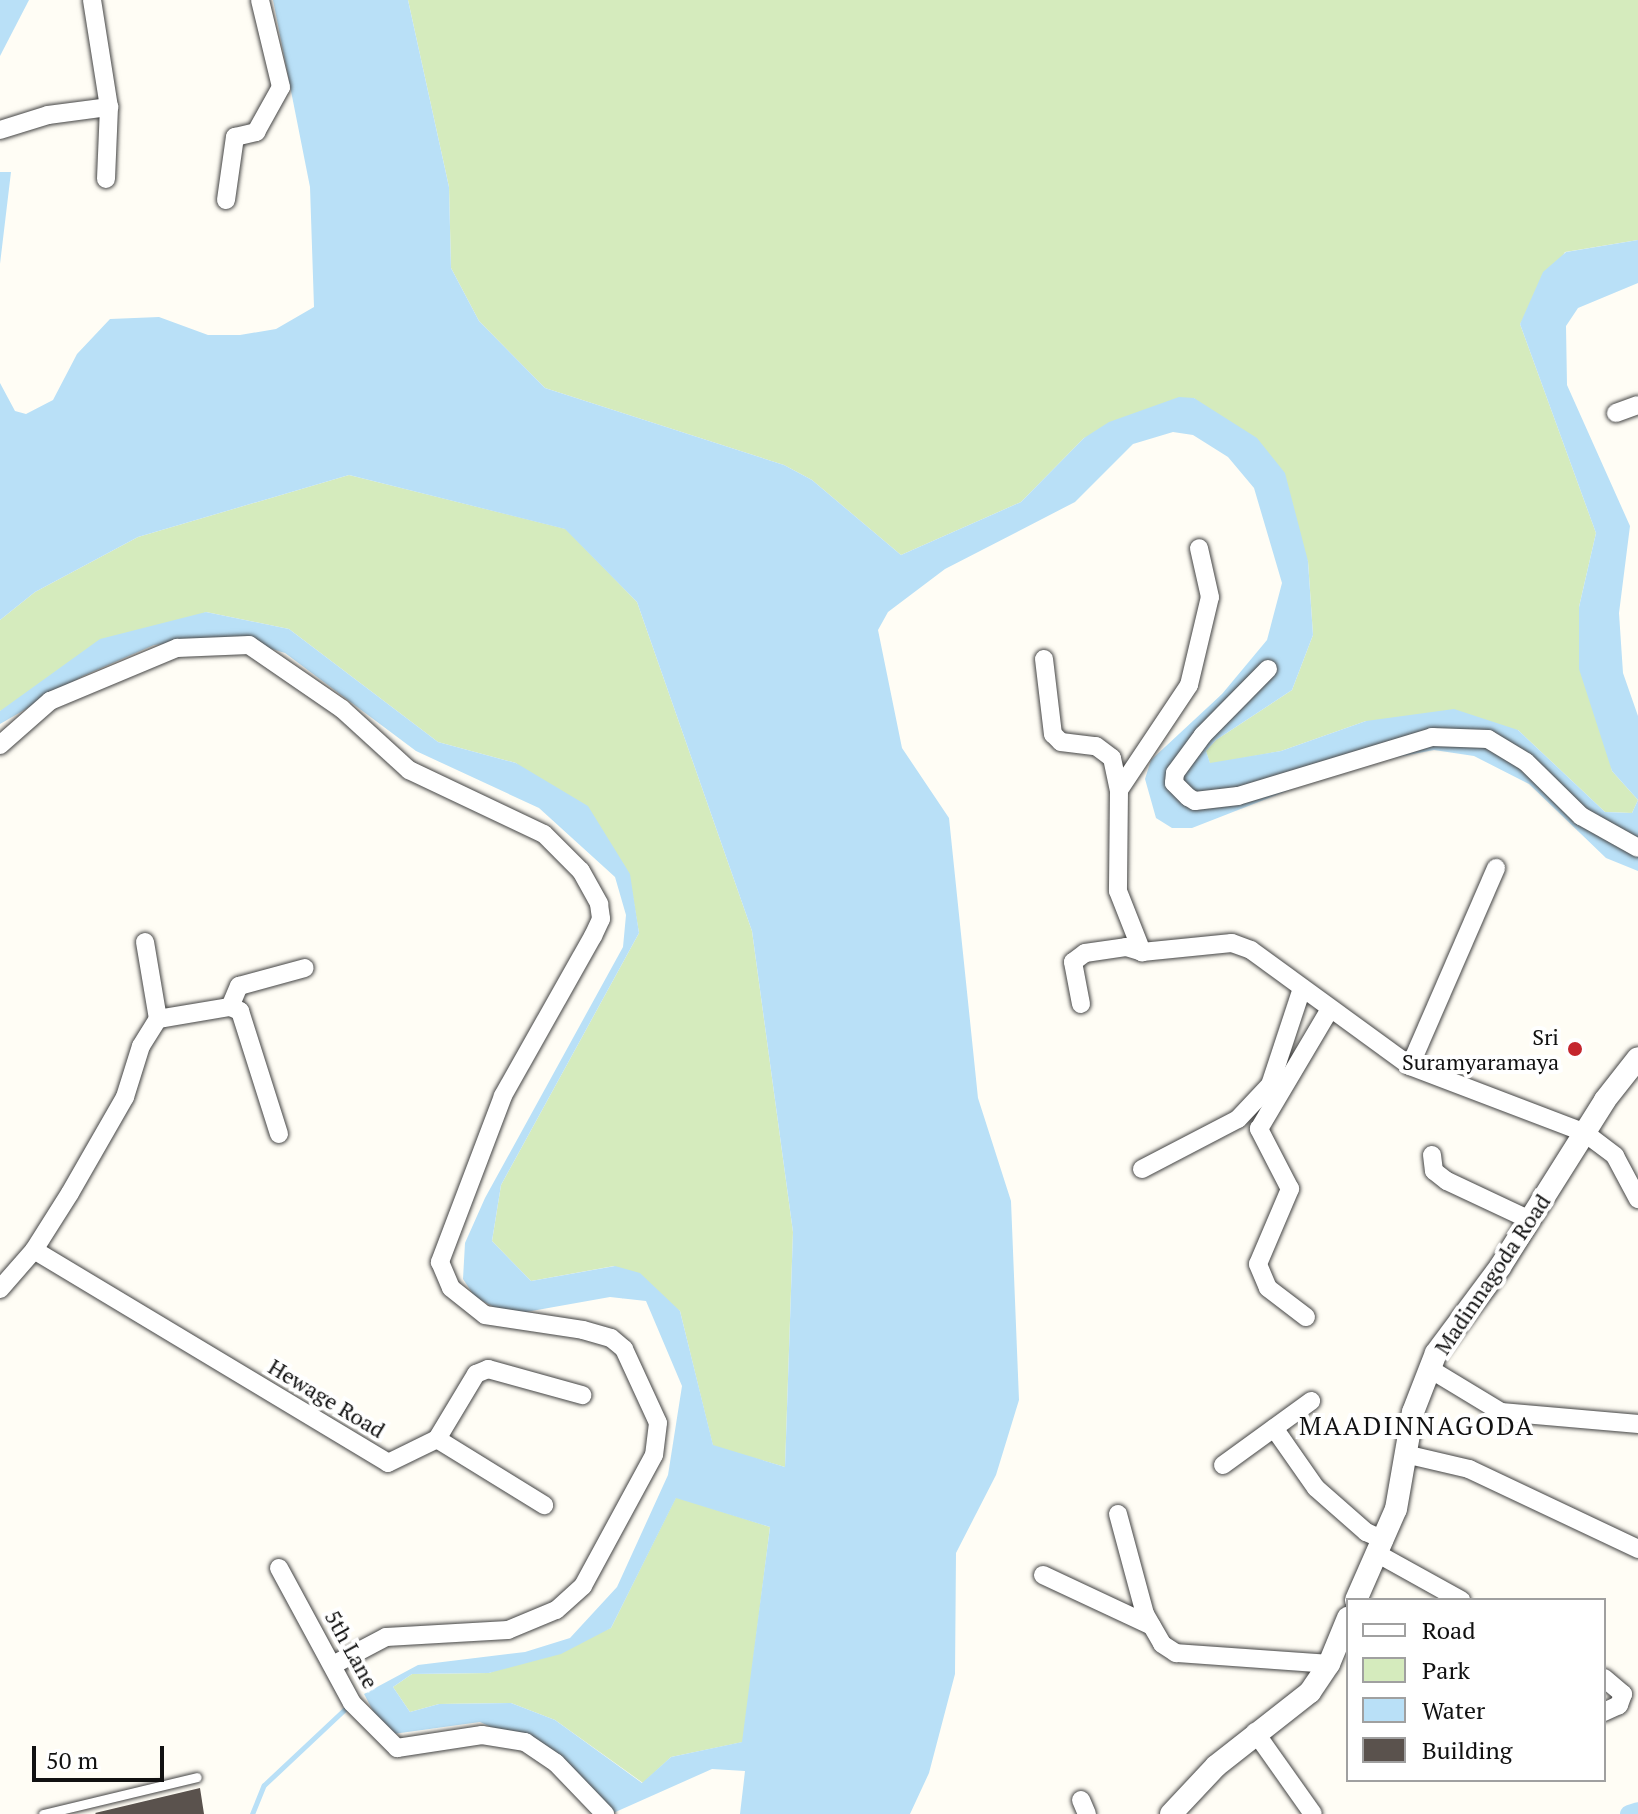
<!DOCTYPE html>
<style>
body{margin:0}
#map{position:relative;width:1638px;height:1814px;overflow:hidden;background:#fffdf5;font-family:"PT Serif",serif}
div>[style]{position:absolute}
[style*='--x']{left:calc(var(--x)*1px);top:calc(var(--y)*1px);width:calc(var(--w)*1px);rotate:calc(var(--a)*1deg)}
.green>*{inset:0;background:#d5ebbd}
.water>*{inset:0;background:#b9e0f7}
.stream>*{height:5px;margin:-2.5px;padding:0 2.5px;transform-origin:2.5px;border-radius:2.5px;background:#b9e0f7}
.canal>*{height:18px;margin:-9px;padding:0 9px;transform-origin:9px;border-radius:9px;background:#b9e0f7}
.building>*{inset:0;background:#5a524d}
.roads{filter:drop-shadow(0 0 2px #444) drop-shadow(0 0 2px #444)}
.service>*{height:9px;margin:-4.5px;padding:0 4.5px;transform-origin:4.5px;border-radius:4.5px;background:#fff}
.minor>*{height:18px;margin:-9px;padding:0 9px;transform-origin:9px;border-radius:9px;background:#fff}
.tertiary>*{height:22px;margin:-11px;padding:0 11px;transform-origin:11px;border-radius:11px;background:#fff}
.dots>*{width:22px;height:22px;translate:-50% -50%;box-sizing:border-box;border:4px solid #fff;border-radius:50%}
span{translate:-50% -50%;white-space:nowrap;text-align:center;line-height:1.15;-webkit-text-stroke:8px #fff;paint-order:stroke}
.poi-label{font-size:22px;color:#111}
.right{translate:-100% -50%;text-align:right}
.street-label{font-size:22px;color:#111}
.quarter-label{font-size:26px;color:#111;letter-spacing:2px}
.legend{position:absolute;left:1346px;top:1598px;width:260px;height:184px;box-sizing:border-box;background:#fff;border:2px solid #a0a0a0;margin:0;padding:10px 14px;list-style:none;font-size:24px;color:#111}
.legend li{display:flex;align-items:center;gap:16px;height:40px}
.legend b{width:40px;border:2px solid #a0a0a0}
.scale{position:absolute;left:32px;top:1746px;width:132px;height:36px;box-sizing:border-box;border:4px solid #111;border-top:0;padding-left:10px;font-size:24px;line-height:28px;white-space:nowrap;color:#111;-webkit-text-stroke:6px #fff;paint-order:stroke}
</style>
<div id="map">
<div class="green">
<div style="clip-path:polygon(408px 0,1638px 0,1638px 240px,1565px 252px,1520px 324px,1596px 533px,1579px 607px,1612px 771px,1638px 800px,1632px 813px,1605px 812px,1518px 730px,1366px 721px,1281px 751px,1210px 764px,1206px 751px,1216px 740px,1292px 690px,1313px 635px,1308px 561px,1194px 398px,1084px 438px,1021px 502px,901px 555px,812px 480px,784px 465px,545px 388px,479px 321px,451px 268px,449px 187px)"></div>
<div style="clip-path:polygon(349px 475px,566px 529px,637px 602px,752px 931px,793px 1232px,785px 1467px,713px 1446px,680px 1311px,614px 1266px,531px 1281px,492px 1241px,501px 1185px,639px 933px,629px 874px,516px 763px,438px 742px,289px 629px,206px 612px,0 711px,0 620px,35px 592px,138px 537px)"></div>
<div style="clip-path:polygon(676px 1497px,770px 1527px,743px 1742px,671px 1757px,643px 1783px,555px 1720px,511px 1703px,439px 1704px,410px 1712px,393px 1687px,412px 1674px,489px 1673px,611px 1628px)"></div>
</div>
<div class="water">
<div style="clip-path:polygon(0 0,29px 0,0 56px)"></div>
<div style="clip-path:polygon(evenodd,273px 0,408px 0,449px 187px,451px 268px,479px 321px,545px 388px,784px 465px,812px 480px,901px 555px,1021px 502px,1084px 438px,1109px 422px,1179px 397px,1194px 398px,1257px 438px,1285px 473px,1308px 561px,1313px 635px,1292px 690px,1216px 740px,1206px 751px,1210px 763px,1281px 751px,1366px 721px,1454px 709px,1518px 730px,1605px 812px,1632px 813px,1638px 800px,1612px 771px,1579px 669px,1579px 607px,1596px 533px,1520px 324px,1543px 272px,1566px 252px,1638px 240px,1638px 283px,1578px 308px,1566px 326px,1567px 385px,1630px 526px,1619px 613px,1623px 673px,1638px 716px,1638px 871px,1606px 858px,1529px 784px,1474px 756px,1434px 750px,1351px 766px,1192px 828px,1172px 828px,1156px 818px,1145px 779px,1151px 760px,1222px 694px,1267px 640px,1282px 583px,1254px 488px,1228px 457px,1193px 435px,1173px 432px,1133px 444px,1075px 502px,945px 569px,888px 612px,878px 630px,902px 748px,949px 818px,978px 1098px,1011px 1201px,1019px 1400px,996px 1475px,956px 1553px,955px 1674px,929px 1773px,910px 1814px,740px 1814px,745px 1771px,712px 1769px,611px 1814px,531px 1745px,480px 1722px,386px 1735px,364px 1694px,418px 1665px,525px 1652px,570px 1638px,617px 1587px,668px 1475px,682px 1386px,646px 1301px,610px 1297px,509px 1315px,475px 1297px,463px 1279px,465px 1243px,485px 1198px,623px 947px,626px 915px,615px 877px,539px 808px,416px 751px,285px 653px,233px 637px,154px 645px,83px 676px,0 724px,0 711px,100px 639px,206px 612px,289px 629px,438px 742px,516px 763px,588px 806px,630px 874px,639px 933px,501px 1185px,492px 1241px,531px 1281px,615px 1266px,640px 1273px,680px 1311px,713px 1445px,785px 1467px,793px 1232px,752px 931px,637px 602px,565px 529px,349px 475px,138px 537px,35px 592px,0 620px,0 383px,15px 411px,26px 414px,53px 400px,77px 354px,110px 319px,159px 317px,208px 335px,240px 335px,276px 329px,314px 307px,310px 187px,273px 0,676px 1498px,770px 1527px,742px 1742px,671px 1757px,642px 1783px,555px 1720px,511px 1703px,439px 1704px,410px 1712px,393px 1687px,412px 1674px,489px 1673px,561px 1654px,611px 1628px,676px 1498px)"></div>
<div style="clip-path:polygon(0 172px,11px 172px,0 264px,0 337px)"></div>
</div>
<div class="stream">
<div style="--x:252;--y:1814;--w:31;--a:-68"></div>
<div style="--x:264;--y:1785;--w:115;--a:-43.2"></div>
</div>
<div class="canal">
<div style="--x:1629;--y:1814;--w:9;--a:-18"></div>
</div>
<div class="building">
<div style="clip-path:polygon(200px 1788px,204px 1814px,96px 1814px,95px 1813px)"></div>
</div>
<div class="roads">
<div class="service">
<div style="--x:43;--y:1814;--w:158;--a:-13.5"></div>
</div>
<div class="minor">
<div style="--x:92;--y:0;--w:108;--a:81"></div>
<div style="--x:109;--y:107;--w:72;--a:92.4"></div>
<div style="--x:0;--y:130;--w:50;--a:-17.4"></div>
<div style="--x:48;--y:115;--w:62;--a:-7.5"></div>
<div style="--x:226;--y:200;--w:64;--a:-81.9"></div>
<div style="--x:235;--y:137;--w:22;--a:-13"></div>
<div style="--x:256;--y:132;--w:51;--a:-60.9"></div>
<div style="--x:281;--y:87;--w:89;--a:-103.6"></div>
<div style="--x:1616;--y:413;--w:23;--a:-20"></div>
<div style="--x:1044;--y:659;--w:76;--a:83.2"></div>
<div style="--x:1053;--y:734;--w:11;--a:45"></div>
<div style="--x:1061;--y:742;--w:35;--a:7"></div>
<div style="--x:1096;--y:746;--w:20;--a:37"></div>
<div style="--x:1112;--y:758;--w:33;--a:78"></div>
<div style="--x:1119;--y:790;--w:101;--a:90.6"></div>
<div style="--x:1118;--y:891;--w:66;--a:68.5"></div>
<div style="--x:1142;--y:952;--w:90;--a:-5.7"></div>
<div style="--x:1232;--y:943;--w:20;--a:20"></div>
<div style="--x:1251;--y:950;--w:197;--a:36.1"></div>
<div style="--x:1410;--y:1066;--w:187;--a:20.9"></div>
<div style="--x:1585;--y:1133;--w:38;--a:37"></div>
<div style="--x:1615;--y:1156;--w:49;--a:61.9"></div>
<div style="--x:1268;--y:669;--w:93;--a:134.6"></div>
<div style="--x:1203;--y:735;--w:47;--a:126.4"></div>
<div style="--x:1175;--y:773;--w:10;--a:96"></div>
<div style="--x:1174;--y:783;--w:20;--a:45"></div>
<div style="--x:1188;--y:797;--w:8;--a:30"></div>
<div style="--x:1195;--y:801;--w:43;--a:-6.6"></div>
<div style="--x:1238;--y:796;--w:203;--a:-16.9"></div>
<div style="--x:1432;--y:737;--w:56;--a:2"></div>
<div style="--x:1488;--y:739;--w:44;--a:31.2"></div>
<div style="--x:1526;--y:762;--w:77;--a:44.5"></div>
<div style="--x:1581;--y:816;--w:65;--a:29.3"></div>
<div style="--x:0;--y:745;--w:67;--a:-41.3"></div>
<div style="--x:50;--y:701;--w:138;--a:-22.7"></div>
<div style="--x:177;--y:648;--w:72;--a:-2.4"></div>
<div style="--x:249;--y:645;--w:113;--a:34.5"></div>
<div style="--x:342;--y:709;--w:91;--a:42.3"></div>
<div style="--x:409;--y:770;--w:149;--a:25.4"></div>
<div style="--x:544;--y:834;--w:52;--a:45"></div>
<div style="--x:581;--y:871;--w:38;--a:61"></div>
<div style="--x:599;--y:904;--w:15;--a:82"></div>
<div style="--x:601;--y:919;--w:19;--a:115"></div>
<div style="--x:593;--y:936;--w:184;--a:119.4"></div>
<div style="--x:503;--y:1096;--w:178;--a:110.8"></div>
<div style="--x:440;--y:1262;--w:28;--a:67"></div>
<div style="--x:451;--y:1288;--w:43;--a:38.5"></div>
<div style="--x:485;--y:1315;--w:99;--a:8.7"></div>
<div style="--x:583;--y:1330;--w:29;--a:16"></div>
<div style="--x:611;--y:1338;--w:17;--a:40"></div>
<div style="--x:624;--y:1349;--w:81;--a:65.3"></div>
<div style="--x:658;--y:1423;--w:32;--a:97"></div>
<div style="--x:654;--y:1455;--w:149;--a:118.5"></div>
<div style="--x:583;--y:1586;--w:36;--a:138"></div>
<div style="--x:556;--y:1610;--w:52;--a:157.4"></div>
<div style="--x:508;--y:1630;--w:122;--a:176.7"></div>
<div style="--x:386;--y:1637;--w:60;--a:152.2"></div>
<div style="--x:1119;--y:790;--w:126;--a:-56.3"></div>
<div style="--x:1189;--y:685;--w:90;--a:-76.6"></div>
<div style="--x:1210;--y:597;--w:50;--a:-102.7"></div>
<div style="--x:145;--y:942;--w:78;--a:80.4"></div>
<div style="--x:1081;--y:1004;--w:43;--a:-100.8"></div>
<div style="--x:1073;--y:962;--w:15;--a:-37"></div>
<div style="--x:1085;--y:953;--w:41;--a:-8.3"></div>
<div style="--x:1126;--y:947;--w:17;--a:17"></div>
<div style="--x:230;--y:1007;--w:23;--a:-67"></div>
<div style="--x:239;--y:986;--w:68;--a:-15.3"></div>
<div style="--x:1410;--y:1066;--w:216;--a:-66.5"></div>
<div style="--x:1432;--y:1155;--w:16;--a:83"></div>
<div style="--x:1434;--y:1171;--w:16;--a:38"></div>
<div style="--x:1447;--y:1181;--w:92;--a:25.2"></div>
<div style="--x:1142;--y:1169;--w:108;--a:-27.5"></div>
<div style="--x:1238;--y:1119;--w:47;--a:-46.7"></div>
<div style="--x:1270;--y:1085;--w:102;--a:-71.7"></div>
<div style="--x:34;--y:1250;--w:413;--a:31"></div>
<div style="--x:388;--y:1463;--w:55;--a:-26.1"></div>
<div style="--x:437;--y:1439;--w:76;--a:-59"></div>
<div style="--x:476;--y:1374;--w:13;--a:-23"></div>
<div style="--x:488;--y:1369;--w:98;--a:15.5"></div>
<div style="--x:0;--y:1289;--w:52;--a:-48.9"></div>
<div style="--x:34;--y:1250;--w:67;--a:-57.7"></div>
<div style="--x:70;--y:1193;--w:111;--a:-60.2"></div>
<div style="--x:125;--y:1097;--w:53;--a:-72.6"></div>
<div style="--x:141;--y:1046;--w:32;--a:-58"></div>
<div style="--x:158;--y:1019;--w:73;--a:-9.5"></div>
<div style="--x:230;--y:1007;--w:11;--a:22"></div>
<div style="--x:240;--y:1011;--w:129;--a:72.4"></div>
<div style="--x:1306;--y:1317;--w:48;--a:-142.7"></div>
<div style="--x:1268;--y:1288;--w:26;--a:-113"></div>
<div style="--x:1258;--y:1264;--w:82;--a:-66.9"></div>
<div style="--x:1290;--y:1189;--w:68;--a:-117.3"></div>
<div style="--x:1259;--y:1129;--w:139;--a:-59.4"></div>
<div style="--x:1430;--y:1369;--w:83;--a:31.2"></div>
<div style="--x:1501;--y:1412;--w:138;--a:5"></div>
<div style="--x:1274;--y:1428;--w:73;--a:55"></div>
<div style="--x:1316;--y:1488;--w:67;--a:41.3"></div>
<div style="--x:1366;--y:1532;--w:20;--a:24"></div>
<div style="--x:437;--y:1439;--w:126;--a:31.7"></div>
<div style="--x:1405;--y:1454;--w:66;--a:13.2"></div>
<div style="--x:1469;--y:1469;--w:187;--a:25.3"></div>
<div style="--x:1223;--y:1465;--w:109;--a:-36"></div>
<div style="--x:1118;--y:1514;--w:104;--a:74.9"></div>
<div style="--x:1145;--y:1614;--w:34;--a:60"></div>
<div style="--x:1162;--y:1644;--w:17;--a:33"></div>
<div style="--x:1176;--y:1653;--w:153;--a:4.1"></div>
<div style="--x:1378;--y:1554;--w:95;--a:29"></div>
<div style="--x:279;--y:1568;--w:153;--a:61.6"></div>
<div style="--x:352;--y:1703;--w:64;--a:45"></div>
<div style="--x:397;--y:1748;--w:86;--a:-8.7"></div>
<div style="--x:482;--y:1735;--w:44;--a:9.2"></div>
<div style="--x:525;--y:1742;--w:37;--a:34"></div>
<div style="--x:556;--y:1763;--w:71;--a:46.1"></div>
<div style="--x:1043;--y:1575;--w:120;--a:25.1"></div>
<div style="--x:1604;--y:1678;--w:25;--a:40"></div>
<div style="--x:1623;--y:1694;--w:12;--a:110"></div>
<div style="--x:1619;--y:1705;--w:17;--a:155"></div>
<div style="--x:1255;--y:1732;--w:100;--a:54.7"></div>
<div style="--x:1081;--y:1800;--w:15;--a:67"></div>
</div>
<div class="tertiary">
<div style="--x:1356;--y:1600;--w:99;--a:-66.3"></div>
<div style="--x:1396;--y:1509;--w:98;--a:-80.1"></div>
<div style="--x:1413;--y:1412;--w:63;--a:-68.7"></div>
<div style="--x:1436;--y:1353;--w:107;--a:-53.3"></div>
<div style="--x:1500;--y:1267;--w:197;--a:-57.8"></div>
<div style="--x:1605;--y:1100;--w:53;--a:-51.8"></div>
<div style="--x:1171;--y:1814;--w:66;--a:-46.8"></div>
<div style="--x:1216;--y:1766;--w:120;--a:-38.2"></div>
<div style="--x:1310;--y:1692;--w:34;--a:-56"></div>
<div style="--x:1329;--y:1664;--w:50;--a:-67.6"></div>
</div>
</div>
<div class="dots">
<div style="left:1575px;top:1049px;background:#c4262e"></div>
</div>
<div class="poi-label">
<span class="right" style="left:1559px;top:1049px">Sri<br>Suramyaramaya</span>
</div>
<div class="street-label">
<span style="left:1492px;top:1274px;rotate:-56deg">Madinnagoda Road</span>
<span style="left:327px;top:1398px;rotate:31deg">Hewage Road</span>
<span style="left:352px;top:1649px;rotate:61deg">5th Lane</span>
</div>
<div class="quarter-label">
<span style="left:1417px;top:1426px">MAADINNAGODA</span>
</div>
<ul class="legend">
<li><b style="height:10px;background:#fff"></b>Road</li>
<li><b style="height:22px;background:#d5ebbd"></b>Park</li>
<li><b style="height:22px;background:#b9e0f7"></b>Water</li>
<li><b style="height:22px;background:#5a524d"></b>Building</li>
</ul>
<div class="scale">50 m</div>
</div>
